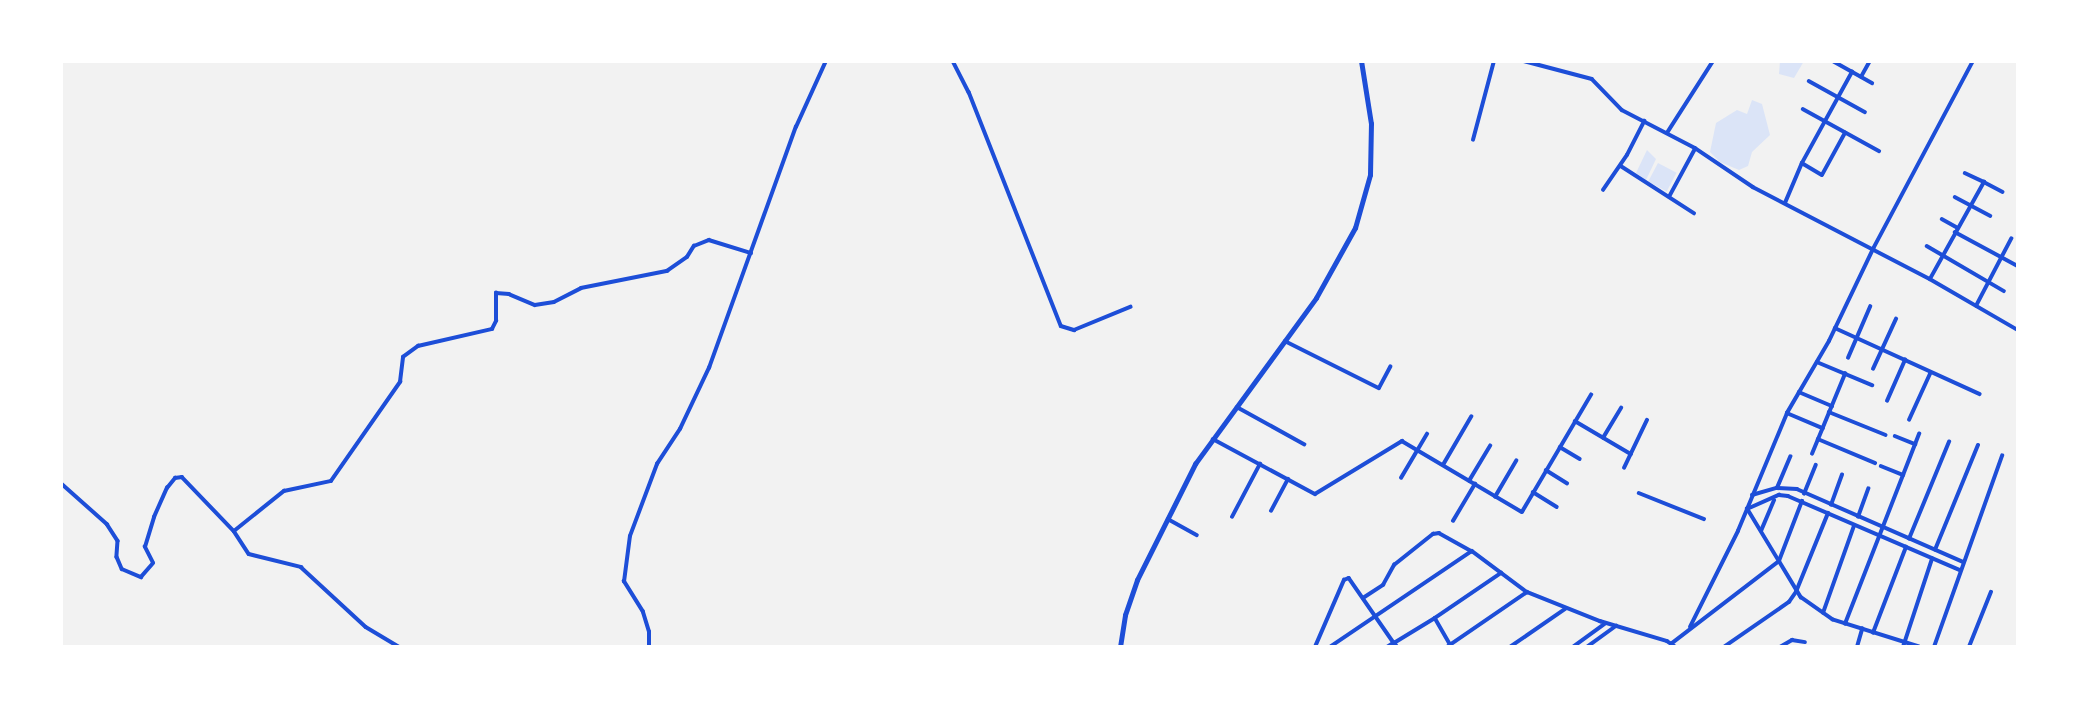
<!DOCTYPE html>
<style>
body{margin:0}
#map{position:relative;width:2079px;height:708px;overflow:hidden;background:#f2f2f2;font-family:"IBM Plex Sans",sans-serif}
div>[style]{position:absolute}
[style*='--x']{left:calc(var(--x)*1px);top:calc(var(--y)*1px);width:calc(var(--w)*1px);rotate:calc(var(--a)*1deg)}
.green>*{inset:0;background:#dbe4f7;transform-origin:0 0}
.minor>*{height:3.5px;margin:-1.75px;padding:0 1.75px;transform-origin:1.75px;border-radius:1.75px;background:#1d4ed8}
.secondary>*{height:4.5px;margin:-2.25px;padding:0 2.25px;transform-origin:2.25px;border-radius:2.25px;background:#1d4ed8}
span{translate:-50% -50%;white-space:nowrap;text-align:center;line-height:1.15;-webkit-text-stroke:7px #fff;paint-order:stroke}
.frame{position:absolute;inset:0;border:63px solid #fff;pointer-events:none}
</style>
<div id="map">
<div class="green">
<div style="clip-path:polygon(1780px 61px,1804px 61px,1794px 78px,1779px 74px)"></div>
<div style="clip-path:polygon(1752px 100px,1762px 104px,1770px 135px,1752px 152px,1748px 166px,1739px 170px,1720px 162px,1710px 152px,1716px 123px,1737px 110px,1747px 114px)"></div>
<div style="clip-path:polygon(1647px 150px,1656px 159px,1646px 180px,1636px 173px)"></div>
<div style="left:1658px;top:163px;width:21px;height:21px;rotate:28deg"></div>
</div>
<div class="minor">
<div style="--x:953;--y:61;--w:35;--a:63"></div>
<div style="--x:969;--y:92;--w:251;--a:68.5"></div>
<div style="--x:1061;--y:326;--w:14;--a:17"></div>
<div style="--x:1074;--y:330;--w:61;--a:-22.3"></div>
<div style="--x:1524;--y:61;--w:70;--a:14.8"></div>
<div style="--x:1592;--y:79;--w:43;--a:45.9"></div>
<div style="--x:1622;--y:110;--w:82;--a:27.5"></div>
<div style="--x:1695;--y:148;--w:70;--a:33.9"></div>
<div style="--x:1753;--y:187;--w:199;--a:27.5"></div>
<div style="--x:1930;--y:279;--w:102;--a:30.1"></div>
<div style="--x:1833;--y:61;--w:45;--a:29.4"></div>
<div style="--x:1861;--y:77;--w:18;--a:-61"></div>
<div style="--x:1809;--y:81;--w:64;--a:29"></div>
<div style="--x:1803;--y:109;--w:87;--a:28.9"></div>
<div style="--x:1667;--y:133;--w:85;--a:-57.4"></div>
<div style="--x:1473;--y:140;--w:82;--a:-75.1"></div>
<div style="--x:1802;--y:163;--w:23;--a:31"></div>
<div style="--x:1822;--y:175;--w:48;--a:-61.3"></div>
<div style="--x:1621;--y:166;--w:87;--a:32.8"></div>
<div style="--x:1965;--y:173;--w:21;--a:25"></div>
<div style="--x:1603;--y:190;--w:42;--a:-55.6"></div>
<div style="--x:1627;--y:155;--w:38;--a:-63"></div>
<div style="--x:1669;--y:197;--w:55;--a:-61.6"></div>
<div style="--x:1955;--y:197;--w:40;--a:28"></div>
<div style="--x:1785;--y:203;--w:43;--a:-67"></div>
<div style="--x:1802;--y:163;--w:104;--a:-61.2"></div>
<div style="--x:1942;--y:219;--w:18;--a:29"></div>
<div style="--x:1955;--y:232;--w:72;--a:28.4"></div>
<div style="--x:1927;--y:246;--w:89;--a:30.3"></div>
<div style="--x:1930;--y:279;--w:111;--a:-60.9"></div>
<div style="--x:1984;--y:182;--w:21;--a:28"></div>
<div style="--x:1976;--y:306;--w:76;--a:-62.4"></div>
<div style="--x:1835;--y:328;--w:159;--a:24.5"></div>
<div style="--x:1285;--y:341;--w:105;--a:26.6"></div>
<div style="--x:1379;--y:388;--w:24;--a:-62"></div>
<div style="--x:1848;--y:358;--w:56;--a:-66.7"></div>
<div style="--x:1817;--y:362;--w:60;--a:22.7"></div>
<div style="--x:1873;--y:369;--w:55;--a:-65.3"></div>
<div style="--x:1799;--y:392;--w:36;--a:23"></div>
<div style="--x:1887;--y:401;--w:45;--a:-66.3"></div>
<div style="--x:1237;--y:407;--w:77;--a:28.9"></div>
<div style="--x:1829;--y:412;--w:61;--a:22"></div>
<div style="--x:1787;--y:413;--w:39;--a:23"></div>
<div style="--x:1909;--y:420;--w:51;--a:-65.5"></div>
<div style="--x:1575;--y:421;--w:65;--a:30.5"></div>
<div style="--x:1895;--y:436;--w:22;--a:22"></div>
<div style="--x:1603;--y:438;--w:35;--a:-59"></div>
<div style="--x:1213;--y:439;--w:116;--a:28.3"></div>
<div style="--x:1315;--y:494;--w:102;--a:-31.3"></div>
<div style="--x:1402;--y:441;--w:139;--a:30.6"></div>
<div style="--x:1522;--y:512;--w:136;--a:-59.5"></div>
<div style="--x:1818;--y:439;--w:62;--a:22.8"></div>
<div style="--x:1560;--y:447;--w:23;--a:31"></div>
<div style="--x:1812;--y:454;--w:87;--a:-67.6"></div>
<div style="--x:1443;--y:465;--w:56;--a:-59.7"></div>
<div style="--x:1881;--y:466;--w:24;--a:22"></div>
<div style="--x:1624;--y:468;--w:53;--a:-64.4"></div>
<div style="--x:1546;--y:470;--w:25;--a:32"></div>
<div style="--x:1401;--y:478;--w:51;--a:-59.4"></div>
<div style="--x:1469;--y:481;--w:41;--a:-59"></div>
<div style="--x:61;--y:483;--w:62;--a:41.7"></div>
<div style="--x:107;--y:524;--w:20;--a:57"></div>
<div style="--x:118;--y:541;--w:16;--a:94"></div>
<div style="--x:117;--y:557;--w:13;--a:67"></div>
<div style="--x:122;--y:569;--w:21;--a:23"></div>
<div style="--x:141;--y:577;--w:18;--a:-49"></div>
<div style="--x:153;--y:563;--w:18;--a:-117"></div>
<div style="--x:145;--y:547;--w:31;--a:-73"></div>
<div style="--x:154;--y:517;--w:32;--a:-66"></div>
<div style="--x:167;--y:488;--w:13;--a:-51"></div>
<div style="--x:175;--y:478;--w:7;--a:-8"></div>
<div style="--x:182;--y:477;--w:75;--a:46.1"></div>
<div style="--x:234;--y:531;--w:27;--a:57"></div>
<div style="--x:249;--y:554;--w:54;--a:14"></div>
<div style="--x:301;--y:567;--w:88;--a:42.7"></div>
<div style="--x:366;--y:627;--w:39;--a:31"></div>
<div style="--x:1777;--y:488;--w:34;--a:-67"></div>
<div style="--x:1533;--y:492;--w:28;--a:32"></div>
<div style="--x:1639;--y:493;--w:70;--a:21.8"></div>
<div style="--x:1804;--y:494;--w:31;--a:-68"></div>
<div style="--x:1752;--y:495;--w:26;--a:-16"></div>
<div style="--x:1777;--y:488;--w:20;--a:3"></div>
<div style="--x:1797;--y:489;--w:181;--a:23.7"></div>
<div style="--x:1495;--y:497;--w:42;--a:-59.7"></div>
<div style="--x:1831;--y:505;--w:32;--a:-70"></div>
<div style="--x:1271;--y:511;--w:36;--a:-62"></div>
<div style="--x:1232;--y:517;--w:60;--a:-62.2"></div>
<div style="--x:1858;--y:517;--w:30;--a:-70"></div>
<div style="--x:1168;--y:519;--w:33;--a:29"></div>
<div style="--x:1453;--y:521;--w:43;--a:-59.3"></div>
<div style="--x:234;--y:531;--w:64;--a:-38.7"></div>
<div style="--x:284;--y:491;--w:48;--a:-12"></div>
<div style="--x:331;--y:481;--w:121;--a:-55.1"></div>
<div style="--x:400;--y:382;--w:25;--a:-83"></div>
<div style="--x:403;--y:357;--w:19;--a:-36"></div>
<div style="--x:418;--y:346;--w:76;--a:-12.9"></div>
<div style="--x:492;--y:329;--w:9;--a:-63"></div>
<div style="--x:496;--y:321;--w:28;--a:-90"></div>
<div style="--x:496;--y:293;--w:13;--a:4"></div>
<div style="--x:509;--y:294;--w:28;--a:23"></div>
<div style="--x:535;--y:305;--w:19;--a:-9"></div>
<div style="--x:554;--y:302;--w:30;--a:-27"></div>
<div style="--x:581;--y:288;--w:88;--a:-11.2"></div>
<div style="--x:667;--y:271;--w:24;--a:-35"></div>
<div style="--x:687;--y:257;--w:13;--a:-58"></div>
<div style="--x:694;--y:246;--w:16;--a:-22"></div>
<div style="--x:709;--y:240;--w:44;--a:17.2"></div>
<div style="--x:1761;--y:531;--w:33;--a:-67"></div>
<div style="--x:1909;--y:539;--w:105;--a:-67.6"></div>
<div style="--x:1935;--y:550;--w:113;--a:-67.7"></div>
<div style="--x:1363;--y:598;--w:24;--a:-33"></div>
<div style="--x:1383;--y:585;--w:23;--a:-61"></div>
<div style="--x:1394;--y:565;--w:50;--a:-38.5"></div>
<div style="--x:1433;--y:534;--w:6;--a:-9"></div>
<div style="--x:1439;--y:533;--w:38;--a:29"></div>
<div style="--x:1472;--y:551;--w:69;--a:36.7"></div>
<div style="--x:1527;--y:592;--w:79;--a:21.7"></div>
<div style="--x:1600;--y:621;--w:70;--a:16.6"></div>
<div style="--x:1667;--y:641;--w:11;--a:34"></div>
<div style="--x:1823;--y:613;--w:92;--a:-70.4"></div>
<div style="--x:1435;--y:618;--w:80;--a:-34.3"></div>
<div style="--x:1845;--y:624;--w:204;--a:-68.7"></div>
<div style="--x:1690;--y:627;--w:107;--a:-63.4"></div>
<div style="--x:1738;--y:531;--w:128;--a:-67.4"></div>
<div style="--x:1787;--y:413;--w:83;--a:-59.7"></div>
<div style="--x:1829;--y:341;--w:102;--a:-64.4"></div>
<div style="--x:1873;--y:249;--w:213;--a:-62"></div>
<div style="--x:1873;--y:633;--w:92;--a:-69"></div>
<div style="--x:1671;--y:644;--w:136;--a:-37.5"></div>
<div style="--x:1779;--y:561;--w:64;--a:-69"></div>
<div style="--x:649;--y:647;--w:15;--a:-90"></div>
<div style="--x:649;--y:632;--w:21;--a:-107"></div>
<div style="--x:643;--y:612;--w:36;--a:-122"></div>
<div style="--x:624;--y:582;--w:46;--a:-82.6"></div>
<div style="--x:630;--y:536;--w:77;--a:-69.4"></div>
<div style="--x:657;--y:464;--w:42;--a:-56.7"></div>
<div style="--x:680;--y:429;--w:68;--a:-64.6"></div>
<div style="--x:709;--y:368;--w:256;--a:-70.2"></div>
<div style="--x:796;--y:127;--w:72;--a:-65.6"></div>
<div style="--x:1315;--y:647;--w:73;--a:-66.6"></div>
<div style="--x:1344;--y:580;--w:5;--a:-22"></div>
<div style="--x:1349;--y:578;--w:79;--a:55.3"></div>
<div style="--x:1394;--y:643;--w:7;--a:146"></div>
<div style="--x:1330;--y:647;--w:171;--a:-34.1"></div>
<div style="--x:1397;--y:647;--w:5;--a:-127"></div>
<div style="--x:1394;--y:643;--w:48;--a:-31.4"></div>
<div style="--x:1435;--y:618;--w:34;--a:60"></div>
<div style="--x:1447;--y:647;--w:97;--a:-34.5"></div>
<div style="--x:1510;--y:647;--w:67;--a:-34.6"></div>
<div style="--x:1573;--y:647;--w:39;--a:-36"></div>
<div style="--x:1587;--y:647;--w:36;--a:-36"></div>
<div style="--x:1724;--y:647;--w:79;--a:-34.7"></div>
<div style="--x:1789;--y:602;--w:12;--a:-55"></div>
<div style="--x:1796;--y:592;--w:85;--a:-67.9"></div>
<div style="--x:1780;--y:647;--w:14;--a:-30"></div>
<div style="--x:1792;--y:640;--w:13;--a:9"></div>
<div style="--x:1857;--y:647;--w:19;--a:-74"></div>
<div style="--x:1903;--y:647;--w:93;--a:-71.8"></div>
<div style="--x:1919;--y:647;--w:90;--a:-162.6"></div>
<div style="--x:1833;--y:620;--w:39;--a:-145"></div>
<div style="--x:1801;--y:598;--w:104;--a:-121.2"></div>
<div style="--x:1747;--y:509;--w:35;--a:-24"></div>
<div style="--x:1779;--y:495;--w:9;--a:6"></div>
<div style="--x:1788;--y:496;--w:187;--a:23.3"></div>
<div style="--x:1934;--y:647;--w:203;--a:-70.4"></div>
<div style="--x:1969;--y:647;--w:59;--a:-68.2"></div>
</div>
<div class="secondary">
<div style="--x:1120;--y:647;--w:32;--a:-81"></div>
<div style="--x:1125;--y:615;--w:37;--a:-71"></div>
<div style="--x:1137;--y:580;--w:130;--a:-63.4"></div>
<div style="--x:1195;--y:464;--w:205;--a:-53.9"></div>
<div style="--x:1316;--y:298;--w:80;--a:-60.9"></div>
<div style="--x:1355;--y:228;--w:55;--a:-74.2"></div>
<div style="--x:1370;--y:175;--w:51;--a:-88.9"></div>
<div style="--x:1371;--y:124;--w:64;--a:-99"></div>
</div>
<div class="frame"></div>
</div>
